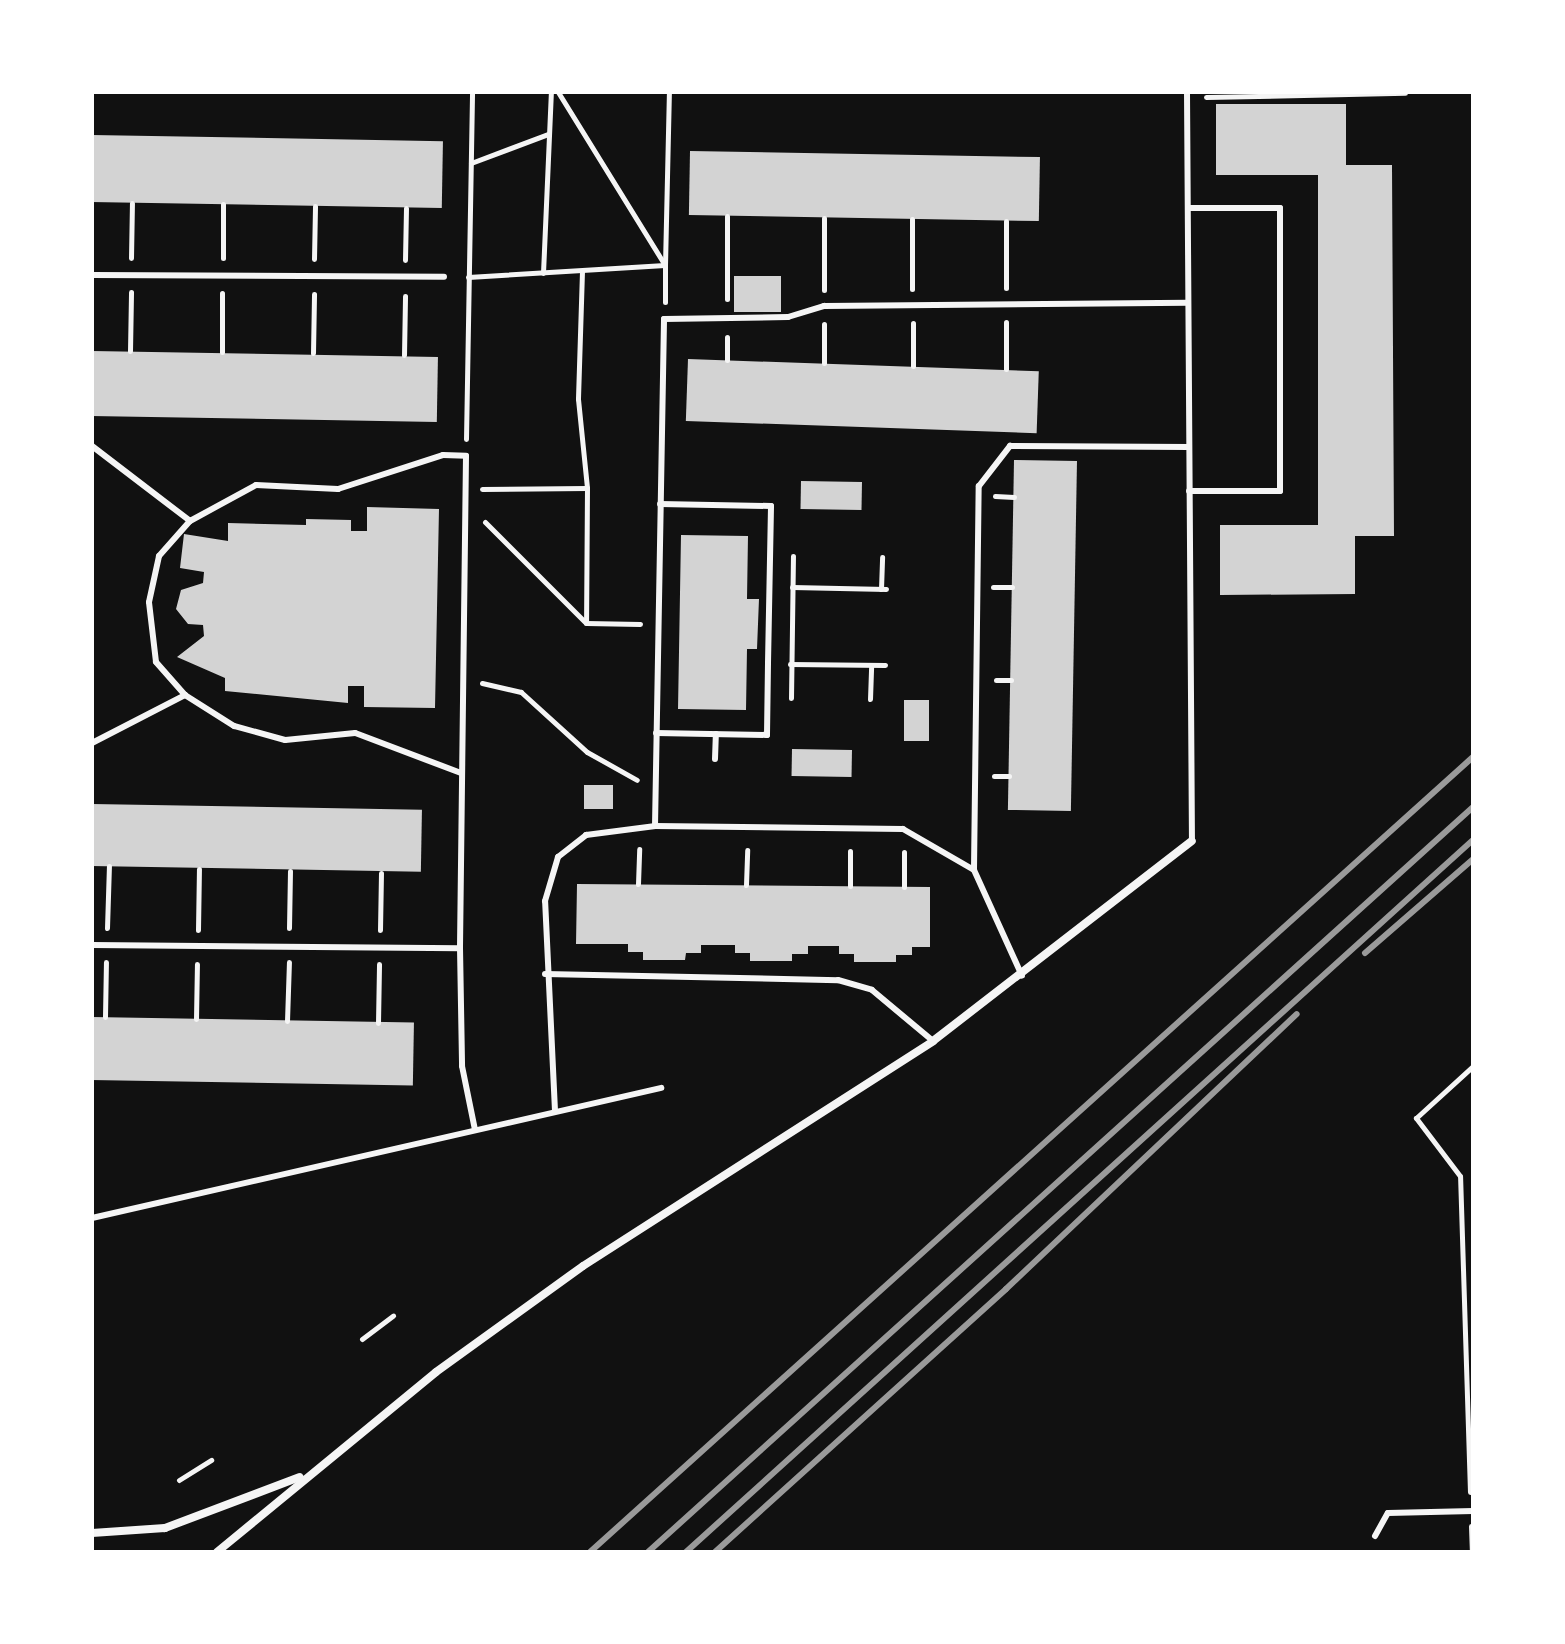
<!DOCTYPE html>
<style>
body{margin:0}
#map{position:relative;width:1565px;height:1644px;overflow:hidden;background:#111;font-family:"Noto Sans",sans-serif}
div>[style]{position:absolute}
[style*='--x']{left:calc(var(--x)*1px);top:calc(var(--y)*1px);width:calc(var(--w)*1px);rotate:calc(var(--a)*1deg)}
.building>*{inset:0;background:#d3d3d3;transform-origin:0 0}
.path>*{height:5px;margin:-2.5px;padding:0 2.5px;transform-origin:2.5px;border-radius:2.5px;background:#f5f5f5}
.service>*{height:6px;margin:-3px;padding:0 3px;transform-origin:3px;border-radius:3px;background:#f5f5f5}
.minor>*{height:8px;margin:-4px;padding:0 4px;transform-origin:4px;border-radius:4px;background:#f5f5f5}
.rail>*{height:6px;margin:-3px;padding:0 3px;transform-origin:3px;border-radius:3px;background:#9a9a9a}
span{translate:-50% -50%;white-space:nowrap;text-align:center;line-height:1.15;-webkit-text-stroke:6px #fff;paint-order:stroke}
.frame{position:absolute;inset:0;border:94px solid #fff;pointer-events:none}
</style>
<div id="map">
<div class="building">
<div style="clip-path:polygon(1216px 104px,1346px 104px,1346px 165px,1392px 165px,1394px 536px,1355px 536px,1355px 594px,1220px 595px,1220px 525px,1318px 525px,1318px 175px,1216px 175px)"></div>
<div style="left:92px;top:135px;width:351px;height:67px;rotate:1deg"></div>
<div style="left:690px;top:151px;width:350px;height:64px;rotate:1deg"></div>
<div style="left:734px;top:276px;width:47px;height:36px"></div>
<div style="left:92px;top:351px;width:346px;height:65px;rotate:1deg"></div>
<div style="left:688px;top:359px;width:351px;height:62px;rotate:2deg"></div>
<div style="left:1014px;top:460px;width:63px;height:350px;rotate:1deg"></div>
<div style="left:801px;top:481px;width:61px;height:28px;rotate:1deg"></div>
<div style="clip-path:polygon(367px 507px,439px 509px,435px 708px,364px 707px,364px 686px,348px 686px,348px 703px,225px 691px,225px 678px,177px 657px,204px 636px,203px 625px,188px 624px,176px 609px,181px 590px,203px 583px,204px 572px,180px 568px,184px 534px,228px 541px,228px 523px,306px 525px,306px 519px,351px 520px,351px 531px,367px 531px)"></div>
<div style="clip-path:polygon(681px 535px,748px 536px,747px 599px,759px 599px,757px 649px,747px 649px,746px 710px,678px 709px)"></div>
<div style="left:904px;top:700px;width:25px;height:41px"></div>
<div style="left:792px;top:749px;width:60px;height:27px;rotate:1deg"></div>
<div style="left:584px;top:785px;width:29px;height:24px"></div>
<div style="left:92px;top:804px;width:330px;height:62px;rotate:1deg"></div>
<div style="clip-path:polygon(577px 884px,930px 887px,930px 947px,912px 947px,912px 955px,896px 955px,896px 962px,854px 962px,854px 954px,839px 954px,839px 946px,808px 946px,808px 954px,792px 954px,792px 961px,750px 961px,750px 953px,735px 953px,735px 945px,701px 945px,701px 953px,686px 953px,685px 960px,643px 960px,643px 952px,628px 952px,628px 944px,576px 944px)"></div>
<div style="left:92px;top:1017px;width:322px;height:63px;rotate:1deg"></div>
</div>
<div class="path">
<div style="--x:558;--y:92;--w:203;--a:58.3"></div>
<div style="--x:665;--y:265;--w:173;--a:-88.7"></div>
<div style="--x:1206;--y:97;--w:199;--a:-1.2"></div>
<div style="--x:471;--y:163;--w:82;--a:-20.6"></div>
<div style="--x:824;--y:218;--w:72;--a:90"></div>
<div style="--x:912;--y:219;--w:70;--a:90"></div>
<div style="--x:1006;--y:221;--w:67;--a:90"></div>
<div style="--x:131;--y:258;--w:55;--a:-89"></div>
<div style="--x:223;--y:258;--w:54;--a:-90"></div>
<div style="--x:314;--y:259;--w:53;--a:-88.9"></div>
<div style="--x:405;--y:260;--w:52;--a:-88.9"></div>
<div style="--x:582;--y:271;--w:128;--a:91.8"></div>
<div style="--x:578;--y:399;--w:89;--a:84.2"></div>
<div style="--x:587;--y:488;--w:135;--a:90.4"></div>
<div style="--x:586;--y:623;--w:54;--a:1.1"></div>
<div style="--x:543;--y:273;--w:181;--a:-87.5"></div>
<div style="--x:468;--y:277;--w:197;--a:-3.5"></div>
<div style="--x:665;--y:265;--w:37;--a:90"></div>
<div style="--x:727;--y:299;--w:83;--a:-90"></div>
<div style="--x:1006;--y:322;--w:47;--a:90"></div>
<div style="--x:913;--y:323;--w:43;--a:90"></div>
<div style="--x:727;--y:337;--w:23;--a:90"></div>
<div style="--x:130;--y:351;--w:59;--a:-89"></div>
<div style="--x:222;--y:352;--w:59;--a:-90"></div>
<div style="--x:313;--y:353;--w:59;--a:-89"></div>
<div style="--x:404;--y:355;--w:59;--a:-89"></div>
<div style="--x:824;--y:363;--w:39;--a:-90"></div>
<div style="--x:466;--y:439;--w:347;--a:-89"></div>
<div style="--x:482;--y:489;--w:105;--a:-0.5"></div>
<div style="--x:995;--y:496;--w:19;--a:3"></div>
<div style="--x:485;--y:522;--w:141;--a:45"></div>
<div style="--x:792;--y:587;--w:94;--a:1.2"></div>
<div style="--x:993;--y:587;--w:19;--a:0"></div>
<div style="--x:881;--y:589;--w:32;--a:-88"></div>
<div style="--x:790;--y:664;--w:95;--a:0.6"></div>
<div style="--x:996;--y:680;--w:15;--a:0"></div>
<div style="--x:482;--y:683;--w:40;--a:13"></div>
<div style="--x:521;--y:692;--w:89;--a:42.3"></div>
<div style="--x:587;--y:752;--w:57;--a:29.2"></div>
<div style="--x:791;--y:698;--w:142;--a:-89.2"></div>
<div style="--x:870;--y:699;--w:34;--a:-88"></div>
<div style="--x:994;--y:776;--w:15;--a:0"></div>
<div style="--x:850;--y:851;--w:35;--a:90"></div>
<div style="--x:638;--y:884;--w:35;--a:-88"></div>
<div style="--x:746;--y:885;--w:35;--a:-88"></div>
<div style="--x:904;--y:887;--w:35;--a:-90"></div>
<div style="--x:107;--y:928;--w:62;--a:-88.2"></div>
<div style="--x:289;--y:928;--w:57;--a:-89"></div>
<div style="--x:198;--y:930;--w:61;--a:-89.1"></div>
<div style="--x:380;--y:930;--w:57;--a:-89"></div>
<div style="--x:105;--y:1017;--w:55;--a:-89"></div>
<div style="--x:196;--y:1019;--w:55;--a:-89"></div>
<div style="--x:287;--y:1021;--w:59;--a:-88.1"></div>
<div style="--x:378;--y:1023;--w:59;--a:-89"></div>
<div style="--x:362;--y:1339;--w:39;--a:-37"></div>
<div style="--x:179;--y:1480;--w:38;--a:-32"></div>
<div style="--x:1470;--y:1492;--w:316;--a:-91.8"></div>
<div style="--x:1460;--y:1176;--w:73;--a:-127.2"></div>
<div style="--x:1416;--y:1118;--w:77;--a:-42.4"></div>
<div style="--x:1471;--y:1526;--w:26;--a:88"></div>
</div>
<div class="service">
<div style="--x:1187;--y:92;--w:749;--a:89.62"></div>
<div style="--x:1188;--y:208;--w:92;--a:0"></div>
<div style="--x:1280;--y:208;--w:283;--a:90"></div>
<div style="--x:1280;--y:491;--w:91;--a:180"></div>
<div style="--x:92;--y:275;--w:352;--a:0.3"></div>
<div style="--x:92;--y:446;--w:123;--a:37.4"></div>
<div style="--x:656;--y:733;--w:111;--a:1"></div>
<div style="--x:767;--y:735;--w:72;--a:-89.2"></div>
<div style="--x:768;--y:663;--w:157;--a:-88.9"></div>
<div style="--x:771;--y:506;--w:111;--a:-179"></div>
<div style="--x:92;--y:743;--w:105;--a:-27.3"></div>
<div style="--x:715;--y:759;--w:25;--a:-88"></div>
<div style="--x:461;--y:773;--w:113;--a:-159.3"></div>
<div style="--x:355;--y:733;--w:70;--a:174.3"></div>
<div style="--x:285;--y:740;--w:53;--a:-164.6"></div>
<div style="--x:234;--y:726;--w:58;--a:-147.7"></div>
<div style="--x:185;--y:695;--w:44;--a:-131.3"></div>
<div style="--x:156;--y:662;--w:60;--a:-96.7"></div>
<div style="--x:149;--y:602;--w:47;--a:-77.7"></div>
<div style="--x:159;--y:556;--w:47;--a:-48.5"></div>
<div style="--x:190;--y:521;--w:75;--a:-28.6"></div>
<div style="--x:256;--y:485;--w:82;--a:2.8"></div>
<div style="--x:338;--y:489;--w:110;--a:-17.9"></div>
<div style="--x:443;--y:455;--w:23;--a:2"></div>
<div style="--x:466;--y:456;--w:492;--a:90.7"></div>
<div style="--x:460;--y:948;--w:118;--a:89"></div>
<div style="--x:462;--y:1066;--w:65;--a:78.5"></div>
<div style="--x:655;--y:826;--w:507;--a:-88.98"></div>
<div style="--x:664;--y:319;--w:124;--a:-0.9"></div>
<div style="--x:788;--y:317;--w:38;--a:-17"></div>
<div style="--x:824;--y:306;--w:364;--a:-0.5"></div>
<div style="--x:974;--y:869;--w:383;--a:-89.3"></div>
<div style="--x:979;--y:486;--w:51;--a:-52.2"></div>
<div style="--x:1010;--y:446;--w:179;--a:0.3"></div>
<div style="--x:92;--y:945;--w:368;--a:0.5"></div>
<div style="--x:545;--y:974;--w:293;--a:1.2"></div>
<div style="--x:838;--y:980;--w:35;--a:16"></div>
<div style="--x:872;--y:990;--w:80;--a:39.9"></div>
<div style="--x:555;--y:1111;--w:210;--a:-92.7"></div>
<div style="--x:545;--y:901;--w:46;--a:-73.5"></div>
<div style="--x:558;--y:857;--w:36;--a:-38"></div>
<div style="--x:586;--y:835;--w:70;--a:-7.4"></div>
<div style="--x:655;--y:826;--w:248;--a:0.7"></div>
<div style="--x:903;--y:829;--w:82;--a:30"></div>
<div style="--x:974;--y:870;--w:116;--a:65.6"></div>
<div style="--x:92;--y:1218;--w:584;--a:-12.87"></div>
<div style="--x:1375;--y:1536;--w:26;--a:-61"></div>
<div style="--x:1388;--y:1513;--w:85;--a:-1.3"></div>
</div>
<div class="minor">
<div style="--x:92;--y:1533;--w:73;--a:-3.9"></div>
<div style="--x:165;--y:1528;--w:144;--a:-20.7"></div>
<div style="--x:217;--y:1552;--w:283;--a:-39.4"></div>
<div style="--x:436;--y:1372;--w:181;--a:-35.8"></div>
<div style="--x:583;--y:1266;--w:416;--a:-32.7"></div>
<div style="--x:933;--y:1041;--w:327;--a:-37.7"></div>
</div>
<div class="rail">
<div style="--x:1365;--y:953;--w:143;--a:-41"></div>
<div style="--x:590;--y:1552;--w:1188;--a:-42"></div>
<div style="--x:648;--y:1552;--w:1112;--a:-42.08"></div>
<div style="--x:686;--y:1552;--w:1061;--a:-42.14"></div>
<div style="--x:715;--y:1552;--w:392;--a:-42.1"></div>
<div style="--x:1006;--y:1289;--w:400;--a:-43.4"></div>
</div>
<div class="frame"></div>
</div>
